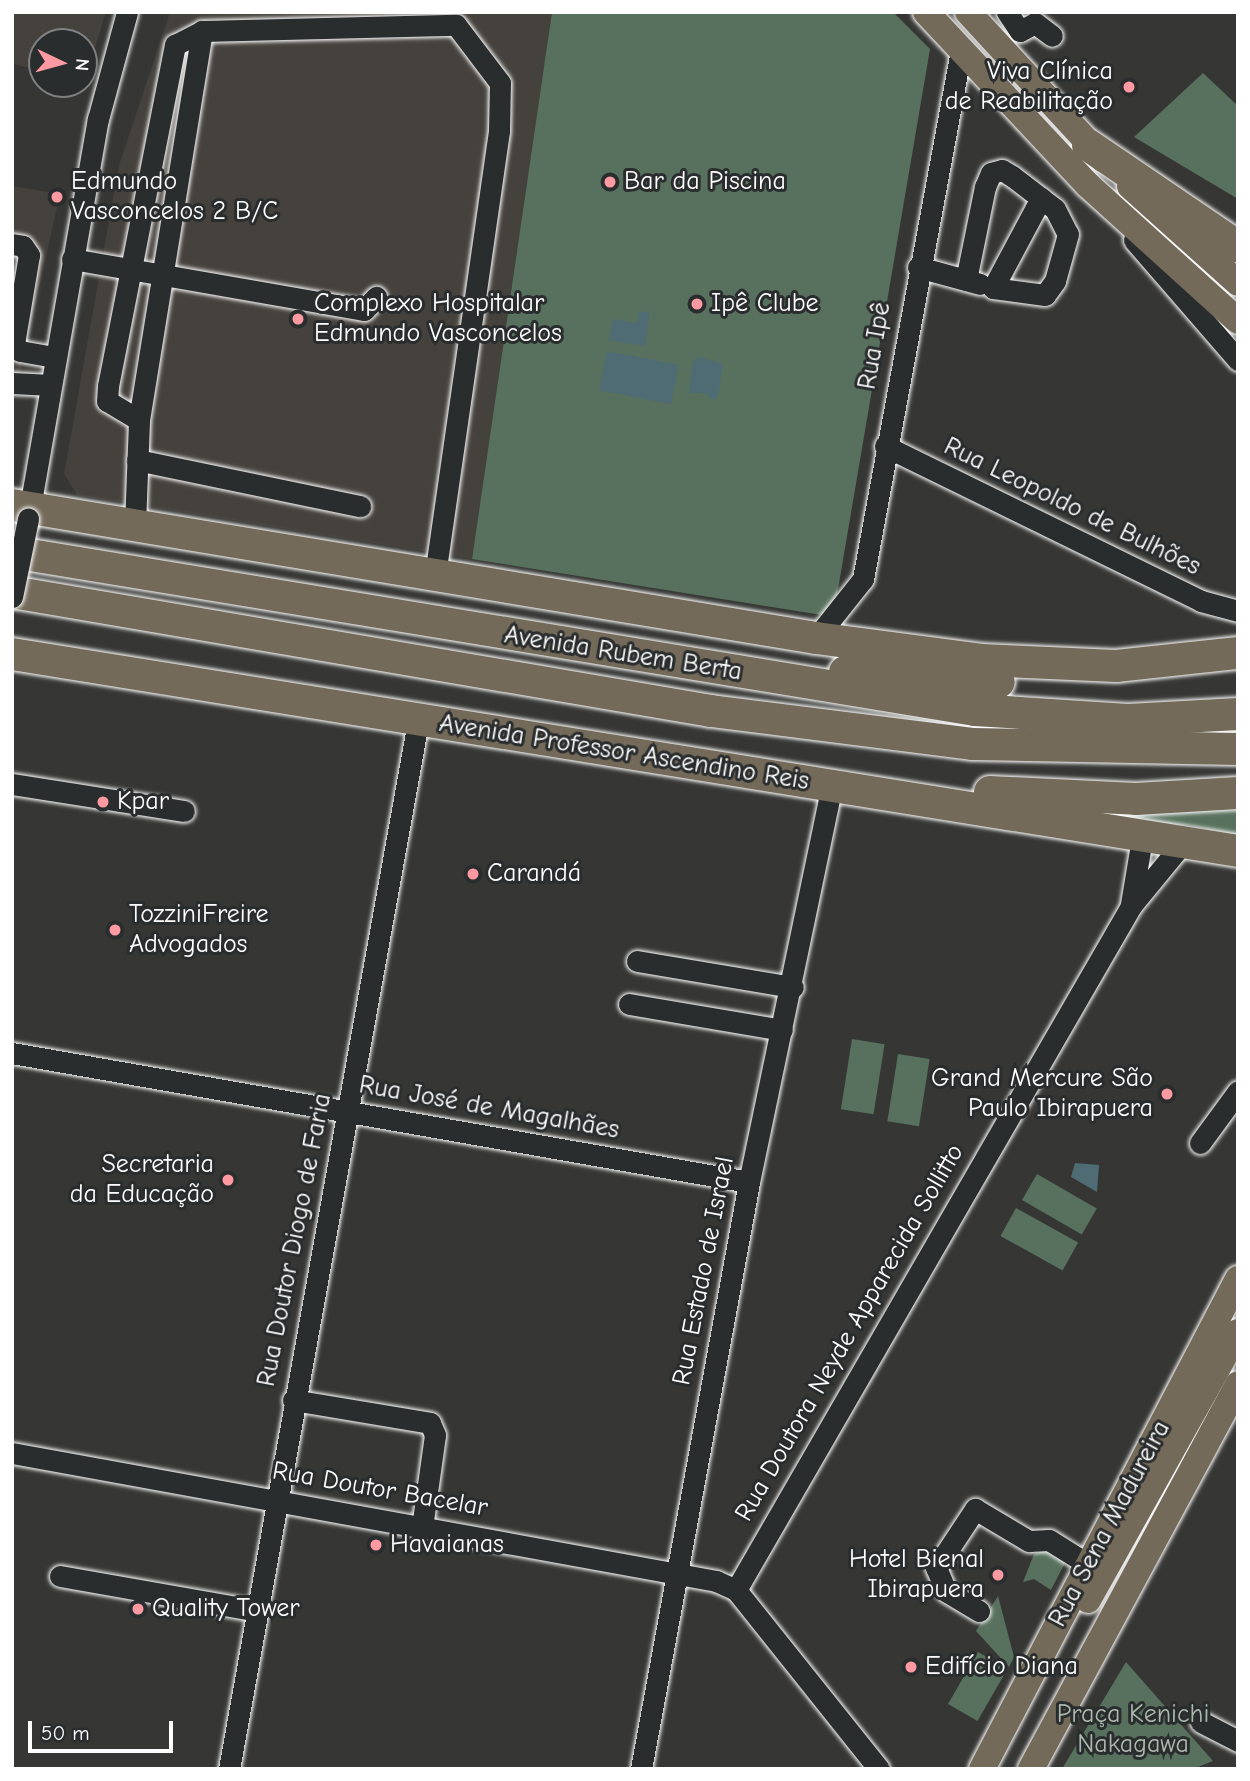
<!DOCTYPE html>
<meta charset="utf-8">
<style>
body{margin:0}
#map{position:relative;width:1250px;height:1781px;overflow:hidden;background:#363634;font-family:"Comic Neue",sans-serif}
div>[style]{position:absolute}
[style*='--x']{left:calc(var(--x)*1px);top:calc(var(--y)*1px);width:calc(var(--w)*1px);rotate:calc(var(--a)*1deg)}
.built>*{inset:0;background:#45413c}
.green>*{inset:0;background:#58715e;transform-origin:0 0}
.water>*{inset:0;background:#4f6b74;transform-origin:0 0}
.roads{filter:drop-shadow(0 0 2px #fff) drop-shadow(0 0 2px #fff)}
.minor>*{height:21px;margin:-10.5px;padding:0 10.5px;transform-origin:10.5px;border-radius:10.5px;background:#2a2d2e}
.major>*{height:26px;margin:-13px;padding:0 13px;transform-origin:13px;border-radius:13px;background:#746a5a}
.highway>*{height:32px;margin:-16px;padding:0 16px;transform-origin:16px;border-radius:16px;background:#746a5a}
.bridges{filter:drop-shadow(0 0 2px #fff) drop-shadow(0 0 2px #fff)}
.minor-bridge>*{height:21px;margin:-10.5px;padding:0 10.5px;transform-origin:10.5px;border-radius:10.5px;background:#2a2d2e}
.dots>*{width:19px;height:19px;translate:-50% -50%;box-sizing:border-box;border:4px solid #2a2d2e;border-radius:50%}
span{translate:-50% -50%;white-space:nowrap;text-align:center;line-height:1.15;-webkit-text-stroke:6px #2a2d2e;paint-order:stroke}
.poi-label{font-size:26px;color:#fff}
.right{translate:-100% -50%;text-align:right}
.left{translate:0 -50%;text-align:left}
.street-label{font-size:26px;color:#fff}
.park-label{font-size:26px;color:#acb8ae}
.frame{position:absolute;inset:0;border:14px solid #fff;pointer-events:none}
.north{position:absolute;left:28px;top:28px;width:70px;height:70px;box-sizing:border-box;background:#2a2d2e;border:2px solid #7f8182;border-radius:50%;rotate:95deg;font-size:19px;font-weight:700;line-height:28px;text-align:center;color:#fff}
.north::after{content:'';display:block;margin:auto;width:24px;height:32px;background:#ff9aa2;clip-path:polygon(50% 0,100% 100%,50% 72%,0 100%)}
.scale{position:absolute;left:28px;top:1721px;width:145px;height:32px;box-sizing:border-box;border:4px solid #fff;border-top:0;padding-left:9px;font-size:21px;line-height:24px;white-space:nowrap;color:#fff;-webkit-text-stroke:5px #2a2d2e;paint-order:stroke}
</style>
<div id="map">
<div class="built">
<div style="clip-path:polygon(12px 12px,106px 12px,86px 78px,84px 42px,42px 42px,42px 70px,12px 64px)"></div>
<div style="clip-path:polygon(170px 12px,552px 12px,472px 559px,77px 495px,64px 474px,119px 165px)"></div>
<div style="clip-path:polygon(12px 186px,60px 194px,12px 408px)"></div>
</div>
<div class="green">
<div style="clip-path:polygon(552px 12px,893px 12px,930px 49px,836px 601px,822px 615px,472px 559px)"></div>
<div style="clip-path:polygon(1203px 73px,1238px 106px,1238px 199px,1134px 137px)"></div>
<div style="clip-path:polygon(1238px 808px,1238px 835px,1189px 825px,1145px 824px,1079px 809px)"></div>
<div style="left:852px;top:1039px;width:33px;height:71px;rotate:9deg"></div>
<div style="left:898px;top:1054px;width:32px;height:68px;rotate:9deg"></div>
<div style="left:1037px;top:1174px;width:69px;height:30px;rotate:30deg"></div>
<div style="left:1016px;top:1208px;width:71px;height:32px;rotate:29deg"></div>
<div style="clip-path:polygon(1057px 1547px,1069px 1555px,1051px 1590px,1034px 1579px,1023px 1582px,1034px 1554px)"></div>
<div style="clip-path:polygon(998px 1596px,1014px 1657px,1009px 1667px,976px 1631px)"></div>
<div style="left:978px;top:1652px;width:34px;height:60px;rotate:30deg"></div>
<div style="clip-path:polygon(1126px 1662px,1213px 1761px,1193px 1769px,1062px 1769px)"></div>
</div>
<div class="water">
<div style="clip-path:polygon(639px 311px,650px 313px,645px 346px,609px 340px,613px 319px,637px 323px)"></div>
<div style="left:607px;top:351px;width:73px;height:40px;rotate:11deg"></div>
<div style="clip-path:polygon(700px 357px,723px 364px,718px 396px,714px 400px,704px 393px,689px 393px,693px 361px)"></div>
<div style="clip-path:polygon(1075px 1163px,1099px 1165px,1097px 1192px,1071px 1177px)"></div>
</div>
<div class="roads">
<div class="minor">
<div style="--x:1007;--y:12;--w:23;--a:56"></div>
<div style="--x:1020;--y:31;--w:17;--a:-28"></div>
<div style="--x:1035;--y:23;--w:21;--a:37"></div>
<div style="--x:202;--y:31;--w:394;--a:99.2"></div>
<div style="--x:139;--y:420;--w:37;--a:-149"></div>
<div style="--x:107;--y:401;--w:15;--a:-86"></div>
<div style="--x:108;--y:386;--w:348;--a:-78.9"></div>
<div style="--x:175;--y:45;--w:30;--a:-27"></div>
<div style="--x:202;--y:31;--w:254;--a:-1.4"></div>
<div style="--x:456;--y:25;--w:73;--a:52.8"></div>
<div style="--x:500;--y:83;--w:48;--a:91.2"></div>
<div style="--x:499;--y:131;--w:448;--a:98.2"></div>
<div style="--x:1134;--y:240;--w:159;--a:49.1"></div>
<div style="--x:12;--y:244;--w:11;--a:10"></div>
<div style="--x:23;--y:246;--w:11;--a:56"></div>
<div style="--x:29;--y:255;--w:90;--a:99.6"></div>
<div style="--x:14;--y:344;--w:9;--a:49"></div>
<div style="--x:20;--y:351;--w:36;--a:10"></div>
<div style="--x:72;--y:259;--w:296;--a:9.9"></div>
<div style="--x:364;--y:310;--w:18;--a:-47"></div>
<div style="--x:918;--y:267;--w:64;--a:15.3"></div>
<div style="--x:966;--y:280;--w:95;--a:-78.5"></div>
<div style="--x:985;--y:187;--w:15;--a:-67"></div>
<div style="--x:991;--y:173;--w:11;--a:-15"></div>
<div style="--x:1002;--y:170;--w:12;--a:31"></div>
<div style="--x:1012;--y:176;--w:54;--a:37.5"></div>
<div style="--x:1055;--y:209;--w:28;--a:63"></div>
<div style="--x:1068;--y:234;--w:49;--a:105.5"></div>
<div style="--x:1055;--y:281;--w:17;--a:126"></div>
<div style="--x:1045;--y:295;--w:52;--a:-172.3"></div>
<div style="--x:993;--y:288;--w:102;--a:-61.9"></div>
<div style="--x:12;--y:383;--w:39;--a:3"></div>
<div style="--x:885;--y:446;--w:352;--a:26.1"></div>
<div style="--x:1201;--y:601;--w:38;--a:15"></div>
<div style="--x:137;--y:460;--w:228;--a:11.7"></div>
<div style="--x:28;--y:519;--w:406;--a:-80.1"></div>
<div style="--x:98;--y:119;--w:111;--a:-74.8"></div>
<div style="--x:135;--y:525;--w:105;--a:-87.8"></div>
<div style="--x:816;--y:638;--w:75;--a:-51.5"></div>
<div style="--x:863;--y:579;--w:537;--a:-79.49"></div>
<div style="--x:12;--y:784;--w:174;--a:8.9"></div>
<div style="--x:1131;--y:904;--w:73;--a:-80.5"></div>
<div style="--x:637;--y:961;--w:158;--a:9.5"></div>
<div style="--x:629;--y:1004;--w:155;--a:9.6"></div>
<div style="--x:12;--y:1053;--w:748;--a:9.93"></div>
<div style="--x:1200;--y:1143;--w:64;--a:-53.8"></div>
<div style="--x:293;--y:1400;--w:139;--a:9.5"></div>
<div style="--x:430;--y:1423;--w:13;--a:67"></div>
<div style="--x:435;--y:1435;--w:93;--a:98"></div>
<div style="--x:12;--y:1453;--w:716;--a:10.3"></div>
<div style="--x:716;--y:1581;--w:22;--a:24"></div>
<div style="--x:736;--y:1590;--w:229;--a:51.4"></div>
<div style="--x:60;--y:1576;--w:201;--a:10"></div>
<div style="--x:736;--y:1590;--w:790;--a:-59.99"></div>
<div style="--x:1131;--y:906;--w:87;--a:-50.6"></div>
<div style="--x:979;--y:1611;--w:39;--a:-149"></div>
<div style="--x:946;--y:1591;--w:25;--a:-113"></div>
<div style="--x:936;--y:1568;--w:71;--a:-56.5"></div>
<div style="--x:975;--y:1509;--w:63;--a:30.7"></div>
<div style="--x:1029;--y:1541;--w:20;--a:-3"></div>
<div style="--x:1049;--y:1540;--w:47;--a:32"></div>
<div style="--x:1201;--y:1722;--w:42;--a:27.2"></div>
<div style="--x:229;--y:1769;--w:1064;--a:-79.77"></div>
<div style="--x:641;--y:1769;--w:597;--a:-79.57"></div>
<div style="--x:749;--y:1182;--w:406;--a:-78.2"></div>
</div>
<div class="major">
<div style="--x:926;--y:12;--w:237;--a:46.9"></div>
<div style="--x:1088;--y:185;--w:202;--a:42.2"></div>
<div style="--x:968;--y:12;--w:200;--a:47.4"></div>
<div style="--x:1130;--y:186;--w:145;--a:41.9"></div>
<div style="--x:1088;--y:1600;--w:307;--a:-60.8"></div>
<div style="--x:982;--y:1769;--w:553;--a:-62.42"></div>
<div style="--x:1031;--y:1769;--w:437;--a:-61.7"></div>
</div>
<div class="highway">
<div style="--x:1088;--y:145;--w:181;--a:34.2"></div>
<div style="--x:12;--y:505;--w:815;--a:9.39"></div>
<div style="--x:816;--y:638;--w:167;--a:7.5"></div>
<div style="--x:982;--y:660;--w:134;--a:2.6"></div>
<div style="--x:1116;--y:666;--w:123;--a:-6.1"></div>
<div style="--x:12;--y:552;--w:976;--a:9.32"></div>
<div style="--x:975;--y:710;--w:153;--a:3.7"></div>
<div style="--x:1128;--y:720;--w:110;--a:-3.1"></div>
<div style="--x:12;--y:592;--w:709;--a:9.66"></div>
<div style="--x:711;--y:711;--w:263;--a:7.2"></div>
<div style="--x:972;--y:744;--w:266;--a:1.1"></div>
<div style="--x:12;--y:654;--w:1242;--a:9.13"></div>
<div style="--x:845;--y:672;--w:154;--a:3.7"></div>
<div style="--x:990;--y:792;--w:146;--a:2.7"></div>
<div style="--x:1136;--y:799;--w:102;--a:-3.4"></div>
</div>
</div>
<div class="bridges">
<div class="minor-bridge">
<div style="--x:12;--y:597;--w:80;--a:-78.4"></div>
</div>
</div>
<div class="dots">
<div style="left:1129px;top:87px;background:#ff9aa2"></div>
<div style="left:610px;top:182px;background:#ff9aa2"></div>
<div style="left:57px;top:197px;background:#ff9aa2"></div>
<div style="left:697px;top:304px;background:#ff9aa2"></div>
<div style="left:298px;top:319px;background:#ff9aa2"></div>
<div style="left:103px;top:802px;background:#ff9aa2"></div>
<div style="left:473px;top:874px;background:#ff9aa2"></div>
<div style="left:115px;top:930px;background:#ff9aa2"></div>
<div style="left:1167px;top:1094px;background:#ff9aa2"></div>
<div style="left:228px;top:1180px;background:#ff9aa2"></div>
<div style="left:376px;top:1545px;background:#ff9aa2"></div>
<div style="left:998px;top:1575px;background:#ff9aa2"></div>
<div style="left:138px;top:1609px;background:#ff9aa2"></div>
<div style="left:911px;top:1667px;background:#ff9aa2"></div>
</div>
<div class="poi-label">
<span class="right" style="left:1113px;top:87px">Viva Clínica<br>de Reabilitação</span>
<span class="left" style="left:71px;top:197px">Edmundo<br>Vasconcelos 2 B/C</span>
<span class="left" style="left:624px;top:182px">Bar da Piscina</span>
<span class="left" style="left:314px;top:319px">Complexo Hospitalar<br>Edmundo Vasconcelos</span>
<span class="left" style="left:711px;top:304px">Ipê Clube</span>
<span class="left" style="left:117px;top:802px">Kpar</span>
<span class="left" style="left:487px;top:874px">Carandá</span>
<span class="left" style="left:129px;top:930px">TozziniFreire<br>Advogados</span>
<span class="right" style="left:1153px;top:1094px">Grand Mercure São<br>Paulo Ibirapuera</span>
<span class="right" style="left:214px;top:1180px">Secretaria<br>da Educação</span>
<span class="left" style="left:390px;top:1545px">Havaianas</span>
<span class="right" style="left:984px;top:1575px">Hotel Bienal<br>Ibirapuera</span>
<span class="left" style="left:152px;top:1609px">Quality Tower</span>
<span class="left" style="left:925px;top:1667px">Edifício Diana</span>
</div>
<div class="street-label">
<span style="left:875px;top:346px;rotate:-80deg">Rua Ipê</span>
<span style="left:1072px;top:507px;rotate:26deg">Rua Leopoldo de Bulhões</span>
<span style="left:623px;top:654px;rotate:9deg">Avenida Rubem Berta</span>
<span style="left:624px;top:753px;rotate:9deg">Avenida Professor Ascendino Reis</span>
<span style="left:489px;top:1108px;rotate:10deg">Rua José de Magalhães</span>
<span style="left:295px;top:1240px;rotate:-79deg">Rua Doutor Diogo de Faria</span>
<span style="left:704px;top:1271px;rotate:-79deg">Rua Estado de Israel</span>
<span style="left:850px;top:1333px;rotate:-60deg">Rua Doutora Neyde Apparecida Sollitto</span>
<span style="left:380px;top:1490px;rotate:10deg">Rua Doutor Bacelar</span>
<span style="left:1110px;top:1524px;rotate:-62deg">Rua Sena Madureira</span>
</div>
<div class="park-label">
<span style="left:1133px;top:1730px">Praça Kenichi<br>Nakagawa</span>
</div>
<div class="frame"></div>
<div class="north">N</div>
<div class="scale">50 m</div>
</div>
